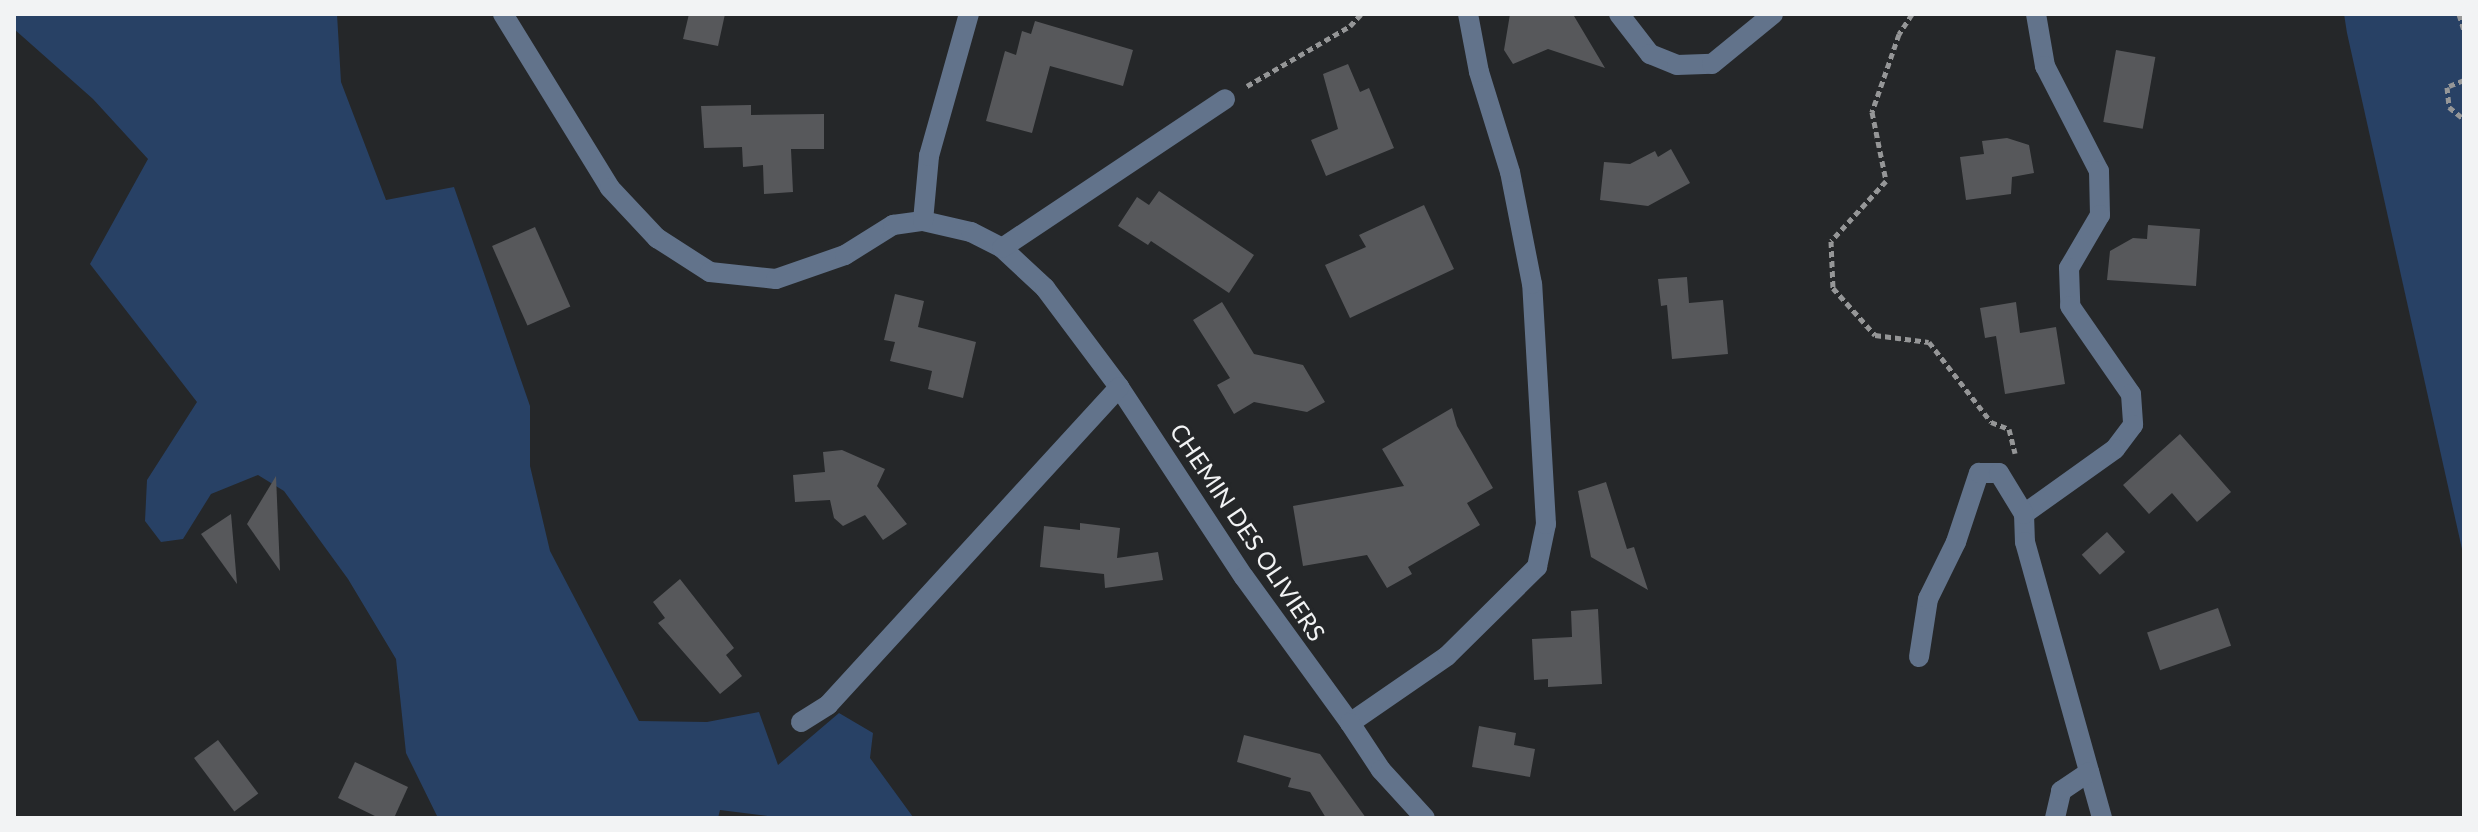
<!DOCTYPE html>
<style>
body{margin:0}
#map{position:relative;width:2478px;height:832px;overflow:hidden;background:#252729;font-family:Lato,sans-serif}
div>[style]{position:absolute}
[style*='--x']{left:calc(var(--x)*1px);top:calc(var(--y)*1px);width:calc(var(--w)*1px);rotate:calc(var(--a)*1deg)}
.green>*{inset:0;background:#284165}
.building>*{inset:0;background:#57585b;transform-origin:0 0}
.path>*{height:5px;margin-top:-2.5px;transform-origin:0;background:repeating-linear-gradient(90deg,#959697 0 6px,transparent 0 10px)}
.minor>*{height:20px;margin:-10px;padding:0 10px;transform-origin:10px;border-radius:10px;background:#62738b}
span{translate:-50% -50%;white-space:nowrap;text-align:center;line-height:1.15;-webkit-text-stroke:6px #252729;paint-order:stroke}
.street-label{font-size:24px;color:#f2f3f4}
.frame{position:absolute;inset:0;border:16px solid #f2f3f4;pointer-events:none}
</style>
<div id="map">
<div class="green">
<div style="clip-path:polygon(14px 14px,337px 14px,341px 82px,386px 200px,454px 187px,530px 406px,530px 466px,550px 551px,639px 721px,707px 722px,759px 712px,778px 765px,839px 713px,873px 733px,870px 758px,913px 817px,950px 818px,783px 818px,720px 810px,718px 818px,438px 818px,406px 753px,396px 659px,348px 579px,284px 491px,258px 475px,211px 494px,183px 539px,161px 542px,145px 521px,147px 480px,197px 402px,90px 264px,148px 159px,93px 99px,14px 29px)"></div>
<div style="clip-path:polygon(2344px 14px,2464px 14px,2464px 558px,2347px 33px)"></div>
</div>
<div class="building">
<div style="clip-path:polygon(689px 14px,725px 14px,718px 46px,683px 39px)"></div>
<div style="clip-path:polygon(1510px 14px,1574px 16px,1605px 68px,1548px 49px,1513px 64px,1504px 50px)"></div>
<div style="clip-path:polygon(1035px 21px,1133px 50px,1123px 86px,1050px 66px,1032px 133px,986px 121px,1005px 51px,1016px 55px,1022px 31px,1031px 34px)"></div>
<div style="left:2116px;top:50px;width:40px;height:73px;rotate:10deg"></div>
<div style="clip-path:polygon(1348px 64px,1360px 92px,1369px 88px,1394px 148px,1326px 176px,1311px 140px,1338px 129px,1323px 74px)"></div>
<div style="clip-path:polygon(751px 105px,751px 115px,824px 114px,824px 149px,791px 149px,793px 192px,764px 194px,763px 165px,743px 167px,742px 147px,704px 148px,701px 106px)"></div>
<div style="clip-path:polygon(2007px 138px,2029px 145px,2034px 173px,2012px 177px,2011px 194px,1966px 200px,1960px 157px,1984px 154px,1982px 141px)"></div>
<div style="clip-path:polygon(1671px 149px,1690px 183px,1648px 206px,1600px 200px,1604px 162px,1630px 164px,1655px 151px,1658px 157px)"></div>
<div style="clip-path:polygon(1159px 191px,1254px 255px,1229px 293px,1151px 241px,1148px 245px,1118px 226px,1137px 197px,1149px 205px)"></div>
<div style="clip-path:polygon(1424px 205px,1454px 269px,1350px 318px,1325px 265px,1366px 247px,1359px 235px)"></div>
<div style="clip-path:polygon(2148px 225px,2200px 229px,2196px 286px,2107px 280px,2110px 251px,2133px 238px,2147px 239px)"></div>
<div style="left:535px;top:227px;width:87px;height:47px;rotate:66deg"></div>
<div style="clip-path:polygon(1687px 277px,1689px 303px,1723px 300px,1728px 354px,1672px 359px,1667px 305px,1661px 306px,1658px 279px)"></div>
<div style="clip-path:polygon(895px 294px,924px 301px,918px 327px,976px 342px,963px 398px,928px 389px,932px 371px,890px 361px,895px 342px,884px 340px)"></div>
<div style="clip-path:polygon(1222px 302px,1254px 354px,1303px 365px,1325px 402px,1307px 412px,1254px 402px,1234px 414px,1217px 385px,1230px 378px,1193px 320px)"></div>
<div style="clip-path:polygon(2016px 302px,2020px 333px,2056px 327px,2065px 384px,2005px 394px,1996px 336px,1985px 338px,1980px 308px)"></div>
<div style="clip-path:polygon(1452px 408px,1457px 426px,1493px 488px,1467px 503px,1480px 525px,1408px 567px,1412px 574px,1387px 588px,1367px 555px,1303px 566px,1293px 506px,1404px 486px,1382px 449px)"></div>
<div style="clip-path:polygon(2180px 434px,2231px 492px,2197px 522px,2172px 493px,2149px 514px,2123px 485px)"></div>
<div style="clip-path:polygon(842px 450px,885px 469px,877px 486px,907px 524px,883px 540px,865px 515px,843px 526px,834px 518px,830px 500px,795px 502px,793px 475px,825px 472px,823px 452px)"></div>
<div style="clip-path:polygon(276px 476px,280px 571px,247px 524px)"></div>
<div style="clip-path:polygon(1606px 482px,1627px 549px,1634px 547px,1648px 590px,1591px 557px,1578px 491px)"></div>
<div style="clip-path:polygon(231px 514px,237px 584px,201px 534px)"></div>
<div style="clip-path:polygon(1080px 523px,1120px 528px,1117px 558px,1158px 552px,1163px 580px,1105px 588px,1104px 574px,1040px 567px,1044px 526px,1080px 530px)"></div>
<div style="left:2107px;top:532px;width:27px;height:34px;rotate:48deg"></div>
<div style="clip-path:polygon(680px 579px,734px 648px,726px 655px,742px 676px,720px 694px,658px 623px,665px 618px,653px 602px)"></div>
<div style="left:2218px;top:608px;width:40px;height:75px;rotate:71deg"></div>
<div style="clip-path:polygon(1598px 609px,1602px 684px,1548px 687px,1548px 679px,1534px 680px,1532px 639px,1572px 637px,1571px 611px)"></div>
<div style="clip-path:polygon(1479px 726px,1516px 733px,1514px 745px,1535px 749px,1530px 777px,1472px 767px)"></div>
<div style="clip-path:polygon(1244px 735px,1320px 754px,1366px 818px,1326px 818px,1310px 792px,1288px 787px,1291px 778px,1237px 762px)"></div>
<div style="left:218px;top:740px;width:67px;height:30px;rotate:53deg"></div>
<div style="clip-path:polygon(355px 762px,408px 787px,394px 818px,379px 818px,338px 798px)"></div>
</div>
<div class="path">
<div style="--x:1912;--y:14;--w:24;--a:123"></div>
<div style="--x:1899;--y:34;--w:83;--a:109.1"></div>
<div style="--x:1872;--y:112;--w:70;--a:78.5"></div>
<div style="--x:1886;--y:181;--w:81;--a:132.5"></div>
<div style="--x:1831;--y:241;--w:47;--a:87.6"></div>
<div style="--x:1833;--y:288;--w:63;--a:48.2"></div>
<div style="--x:1875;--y:335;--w:54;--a:7.4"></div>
<div style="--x:1929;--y:342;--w:101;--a:52.2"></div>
<div style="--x:1991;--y:422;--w:19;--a:21"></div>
<div style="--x:2009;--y:429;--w:25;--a:76"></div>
<div style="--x:2459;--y:14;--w:17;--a:73"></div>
<div style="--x:2464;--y:80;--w:18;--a:158"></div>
<div style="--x:2447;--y:87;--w:20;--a:84"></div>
<div style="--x:2449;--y:107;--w:19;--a:39"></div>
<div style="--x:1247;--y:86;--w:119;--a:-30.2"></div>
<div style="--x:1350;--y:26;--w:16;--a:-47"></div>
</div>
<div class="minor">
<div style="--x:503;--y:14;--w:204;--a:58.4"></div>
<div style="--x:610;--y:188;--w:69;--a:46.8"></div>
<div style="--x:657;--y:238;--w:63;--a:32.7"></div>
<div style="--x:710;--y:272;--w:66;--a:6.1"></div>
<div style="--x:776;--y:279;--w:73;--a:-19.2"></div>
<div style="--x:845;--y:255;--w:57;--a:-32"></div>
<div style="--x:893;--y:225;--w:30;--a:-8"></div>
<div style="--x:923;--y:221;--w:49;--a:12.9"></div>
<div style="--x:971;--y:232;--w:35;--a:27"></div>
<div style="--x:1002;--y:248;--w:59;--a:42.9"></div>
<div style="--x:1045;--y:288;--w:124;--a:53.2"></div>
<div style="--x:1119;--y:387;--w:227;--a:56.7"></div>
<div style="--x:1244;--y:577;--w:180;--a:54"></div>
<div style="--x:1350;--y:723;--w:118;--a:-34.6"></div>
<div style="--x:1447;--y:656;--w:127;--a:-44.7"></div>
<div style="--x:1537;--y:567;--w:44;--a:-78.2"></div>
<div style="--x:1546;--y:524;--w:240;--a:-93.3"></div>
<div style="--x:1532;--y:284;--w:114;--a:-101.1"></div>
<div style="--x:1510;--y:172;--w:105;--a:-107.2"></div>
<div style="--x:1479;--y:72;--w:59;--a:-100.7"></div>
<div style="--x:1619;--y:14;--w:51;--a:52.2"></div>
<div style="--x:1650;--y:54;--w:29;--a:22"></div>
<div style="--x:1677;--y:65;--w:35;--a:-2"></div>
<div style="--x:1712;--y:64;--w:79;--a:-39.3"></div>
<div style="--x:2036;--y:14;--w:53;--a:80.2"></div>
<div style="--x:2045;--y:66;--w:118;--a:62.8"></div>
<div style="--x:2099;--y:171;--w:44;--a:88.7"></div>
<div style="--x:2100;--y:215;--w:61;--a:120.3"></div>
<div style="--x:2069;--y:268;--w:38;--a:88"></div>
<div style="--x:2070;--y:306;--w:107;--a:55.3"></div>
<div style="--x:2131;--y:394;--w:31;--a:86"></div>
<div style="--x:2133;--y:425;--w:30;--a:127"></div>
<div style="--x:2115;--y:449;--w:112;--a:144.5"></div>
<div style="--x:2024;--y:514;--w:28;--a:88"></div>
<div style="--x:2025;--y:542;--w:287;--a:74.4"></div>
<div style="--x:923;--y:221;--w:65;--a:-84.7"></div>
<div style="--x:929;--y:156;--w:148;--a:-74.3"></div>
<div style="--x:1002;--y:248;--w:268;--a:-33.7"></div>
<div style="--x:1919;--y:657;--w:59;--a:-81.2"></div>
<div style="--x:1928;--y:599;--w:64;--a:-63.8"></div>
<div style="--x:1956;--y:542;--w:73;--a:-71.6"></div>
<div style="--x:1979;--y:473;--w:20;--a:0"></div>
<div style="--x:1999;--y:473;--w:48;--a:58.6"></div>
<div style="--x:801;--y:722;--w:32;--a:-32"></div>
<div style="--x:828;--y:705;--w:431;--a:-47.5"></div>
<div style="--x:1350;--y:723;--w:56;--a:56.6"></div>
<div style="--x:1381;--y:770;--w:65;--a:47.5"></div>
<div style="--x:2055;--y:818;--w:28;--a:-77"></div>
<div style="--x:2061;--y:791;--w:34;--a:-34"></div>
</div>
<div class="street-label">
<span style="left:1248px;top:532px;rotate:56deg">CHEMIN DES OLIVIERS</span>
</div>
<div class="frame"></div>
</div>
